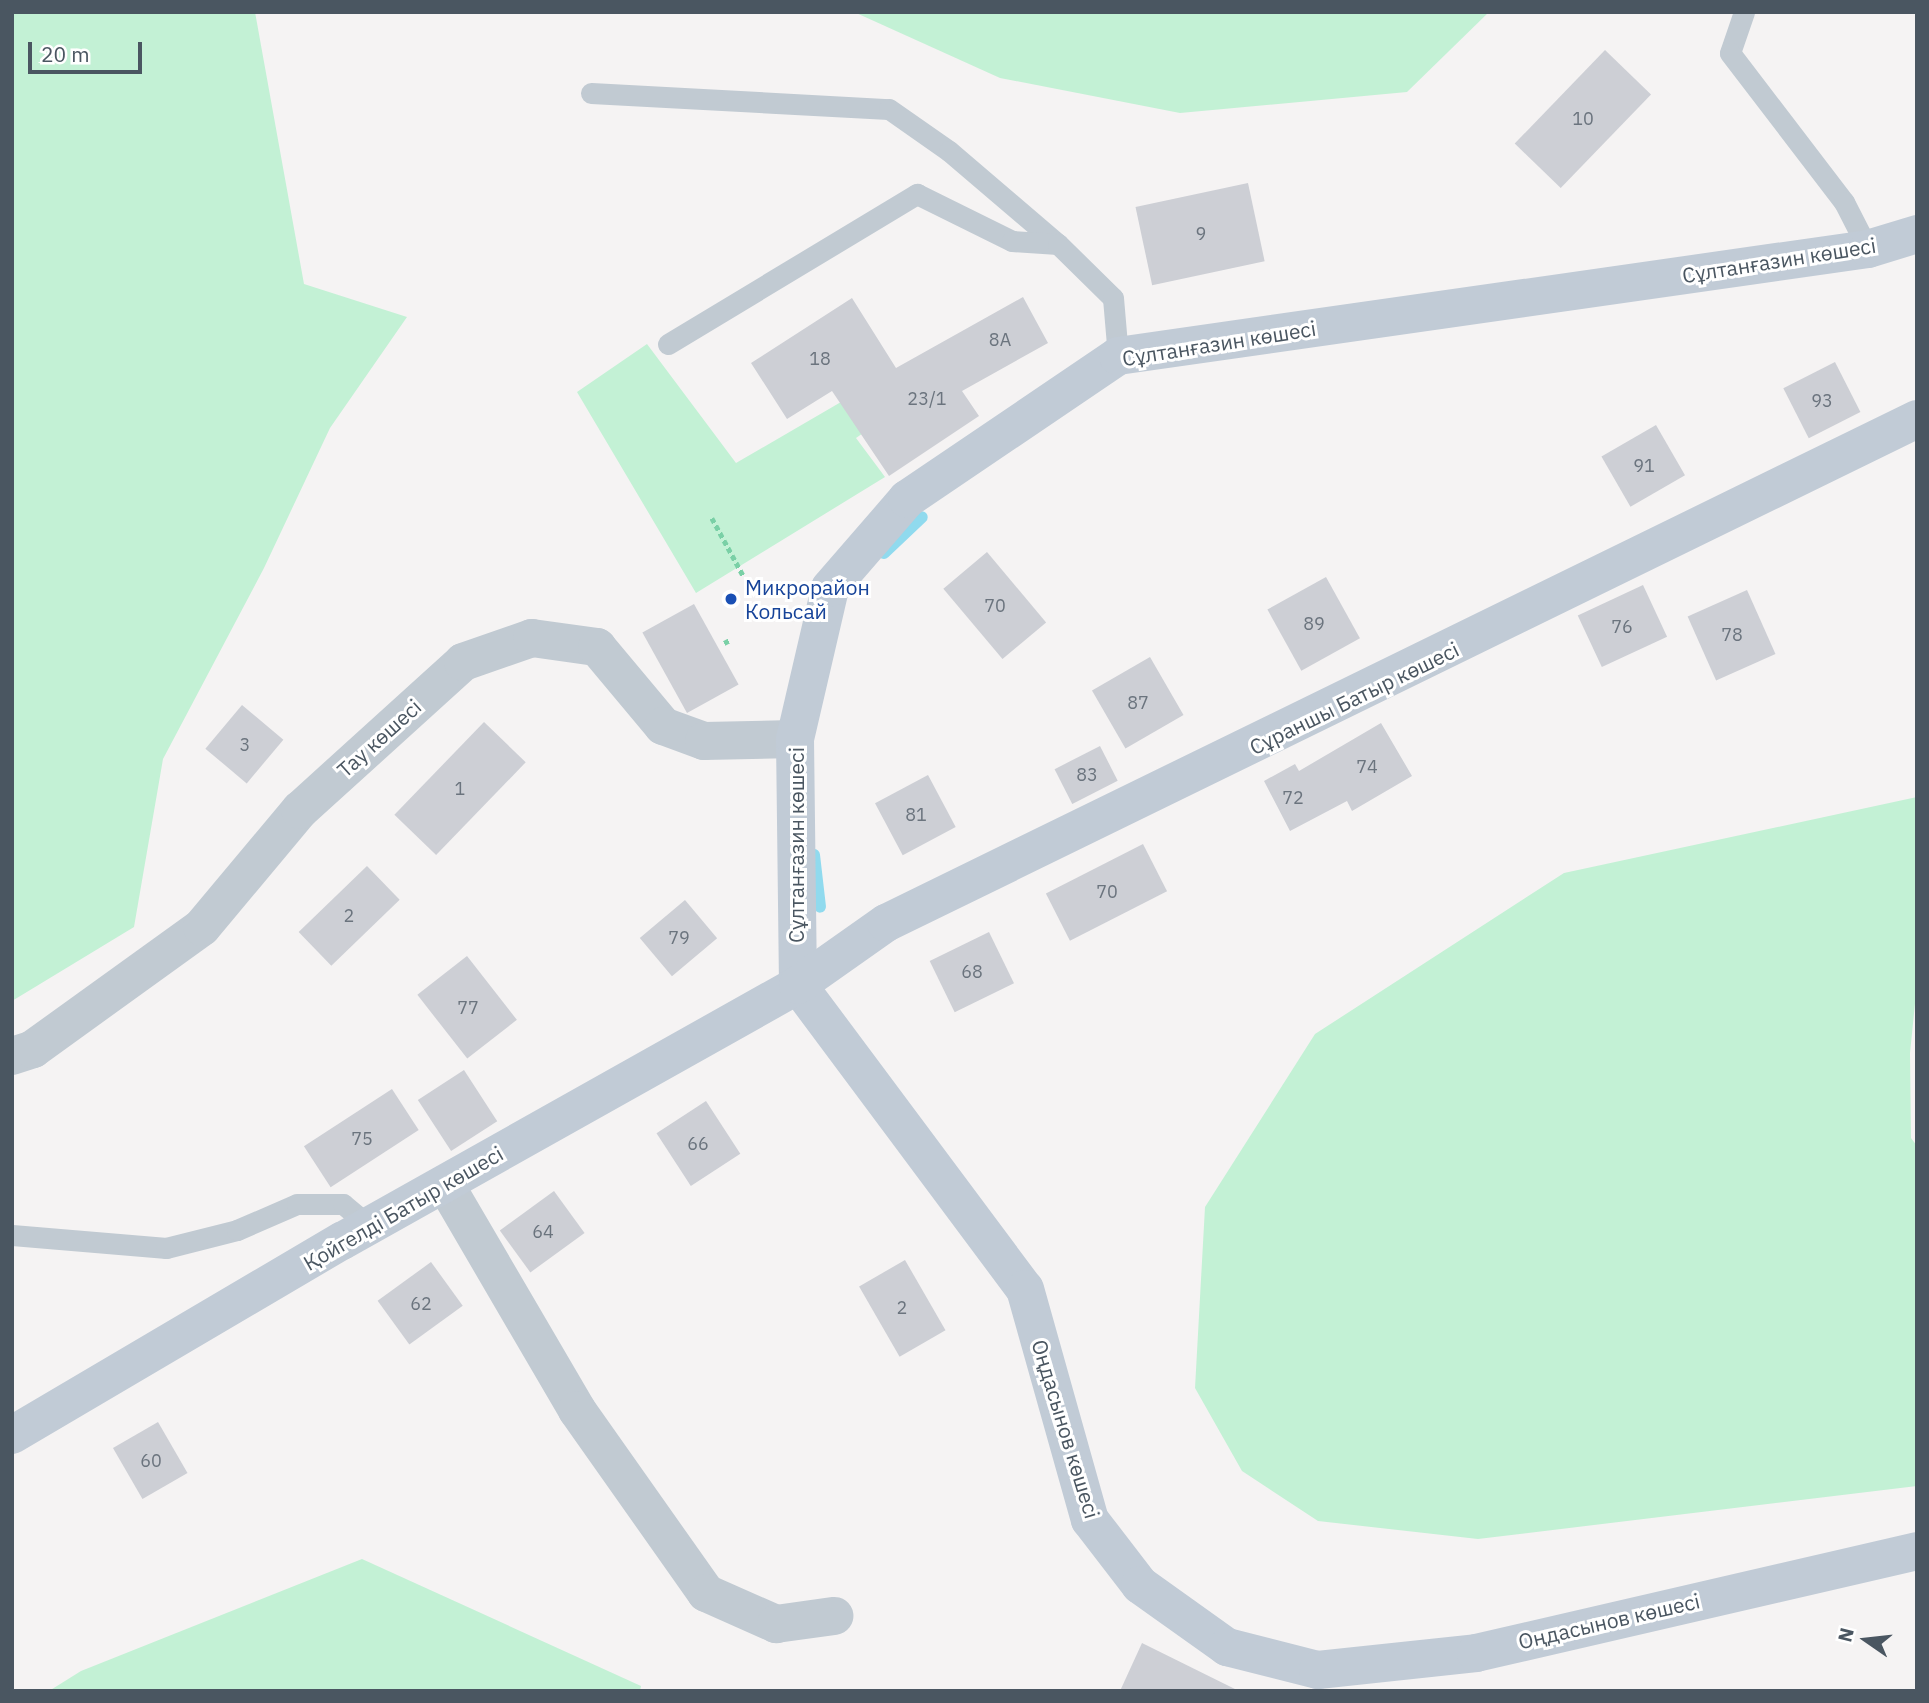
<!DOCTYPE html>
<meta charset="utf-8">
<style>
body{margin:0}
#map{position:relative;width:1929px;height:1703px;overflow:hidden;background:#f5f3f3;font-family:"IBM Plex Sans",sans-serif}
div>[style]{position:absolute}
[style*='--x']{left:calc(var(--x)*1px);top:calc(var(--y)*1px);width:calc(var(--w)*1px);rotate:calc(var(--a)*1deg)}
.green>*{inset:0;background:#c3f1d5}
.stream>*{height:12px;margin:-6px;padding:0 6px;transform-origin:6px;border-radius:6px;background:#90daee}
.building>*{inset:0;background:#cdcfd5;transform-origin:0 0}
.path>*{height:4.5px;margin-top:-2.25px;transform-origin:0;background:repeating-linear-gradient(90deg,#7ad0a6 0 5px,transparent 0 8.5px)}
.lane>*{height:21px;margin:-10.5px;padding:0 10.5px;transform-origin:10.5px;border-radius:10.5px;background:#c1cad2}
.street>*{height:38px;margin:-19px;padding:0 19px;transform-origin:19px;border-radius:19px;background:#c1cad2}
.secondary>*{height:38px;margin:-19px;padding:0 19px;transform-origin:19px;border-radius:19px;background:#c1cbd6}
.dots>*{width:19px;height:19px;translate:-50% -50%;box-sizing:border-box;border:4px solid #fff;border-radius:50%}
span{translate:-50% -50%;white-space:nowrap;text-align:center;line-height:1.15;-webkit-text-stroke:6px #fff;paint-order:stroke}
.number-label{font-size:18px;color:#6b747e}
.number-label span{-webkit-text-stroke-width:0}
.street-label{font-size:21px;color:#4a5661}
.transit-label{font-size:21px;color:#164399}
.left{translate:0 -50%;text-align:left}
.frame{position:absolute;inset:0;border:14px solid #4a5661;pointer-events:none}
.north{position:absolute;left:1831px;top:1605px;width:70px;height:70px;-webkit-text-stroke:5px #fff;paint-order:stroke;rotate:284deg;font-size:19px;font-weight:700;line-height:28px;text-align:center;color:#4a5661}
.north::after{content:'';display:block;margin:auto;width:24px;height:32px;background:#4a5661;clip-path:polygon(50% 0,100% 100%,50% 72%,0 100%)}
.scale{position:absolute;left:28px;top:42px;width:114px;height:32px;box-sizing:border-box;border:4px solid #4a5661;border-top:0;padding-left:9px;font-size:21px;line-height:24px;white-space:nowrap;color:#4a5661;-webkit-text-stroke:5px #fff;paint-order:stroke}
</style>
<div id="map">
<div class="green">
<div style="clip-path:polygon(12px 12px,255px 12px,304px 284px,407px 317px,330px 428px,264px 568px,163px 759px,134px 927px,12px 1001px)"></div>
<div style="clip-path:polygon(854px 12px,1489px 12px,1407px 92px,1180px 113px,1000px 78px)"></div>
<div style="clip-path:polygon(647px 344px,736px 463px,853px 395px,879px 422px,856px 438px,885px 477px,696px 593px,577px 392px)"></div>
<div style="clip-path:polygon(1917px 797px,1917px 984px,1910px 1053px,1911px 1138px,1917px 1146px,1917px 1486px,1478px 1539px,1318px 1521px,1242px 1471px,1195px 1388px,1205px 1207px,1315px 1034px,1564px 873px)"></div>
<div style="clip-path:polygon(362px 1559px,641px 1686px,640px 1691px,49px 1691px,81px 1671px)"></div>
</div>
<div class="stream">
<div style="--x:884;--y:553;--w:52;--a:-43.5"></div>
<div style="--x:814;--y:855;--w:52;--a:83.4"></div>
</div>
<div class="building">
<div style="left:1605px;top:50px;width:64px;height:130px;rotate:44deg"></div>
<div style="left:1248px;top:183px;width:80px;height:115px;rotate:78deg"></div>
<div style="clip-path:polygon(1023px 297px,1048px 343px,962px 391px,979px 416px,889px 476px,832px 391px,787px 419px,751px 363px,852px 298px,896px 368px)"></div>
<div style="left:1835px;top:362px;width:56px;height:58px;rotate:63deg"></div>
<div style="left:1656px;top:425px;width:58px;height:63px;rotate:60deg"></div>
<div style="left:987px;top:552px;width:92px;height:57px;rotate:50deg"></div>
<div style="left:1326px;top:577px;width:70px;height:67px;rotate:61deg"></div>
<div style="left:1643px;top:585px;width:57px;height:72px;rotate:65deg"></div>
<div style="left:1747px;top:590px;width:70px;height:65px;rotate:66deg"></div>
<div style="left:694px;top:604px;width:92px;height:59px;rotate:61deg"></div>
<div style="left:1150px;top:657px;width:67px;height:67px;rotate:60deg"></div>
<div style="left:242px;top:705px;width:54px;height:57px;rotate:40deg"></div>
<div style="left:484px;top:722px;width:58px;height:129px;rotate:44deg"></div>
<div style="clip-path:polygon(1381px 723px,1412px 776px,1352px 811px,1347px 801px,1290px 831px,1264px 781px,1295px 764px,1299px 771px)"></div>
<div style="left:1100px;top:746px;width:39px;height:51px;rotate:63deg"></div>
<div style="left:928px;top:775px;width:59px;height:60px;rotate:62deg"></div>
<div style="left:1143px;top:844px;width:53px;height:109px;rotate:63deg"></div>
<div style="left:367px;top:866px;width:47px;height:95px;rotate:46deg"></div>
<div style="left:685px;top:900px;width:50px;height:59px;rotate:50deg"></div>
<div style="left:989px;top:932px;width:57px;height:66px;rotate:64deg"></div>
<div style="left:467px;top:956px;width:81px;height:63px;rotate:52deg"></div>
<div style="left:464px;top:1070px;width:61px;height:55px;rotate:57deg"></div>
<div style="left:392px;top:1089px;width:49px;height:105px;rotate:57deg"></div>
<div style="left:706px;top:1101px;width:63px;height:59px;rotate:57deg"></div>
<div style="left:554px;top:1191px;width:52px;height:67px;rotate:54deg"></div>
<div style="left:905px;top:1260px;width:81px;height:53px;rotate:60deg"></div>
<div style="left:431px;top:1262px;width:54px;height:66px;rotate:54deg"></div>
<div style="left:158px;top:1422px;width:59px;height:52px;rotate:60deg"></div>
<div style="clip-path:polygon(1142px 1643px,1239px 1691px,1120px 1691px)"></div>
</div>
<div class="path">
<div style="--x:712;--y:518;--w:65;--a:61.5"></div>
<div style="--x:724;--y:643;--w:7;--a:-27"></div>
</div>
<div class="lane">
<div style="--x:1744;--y:12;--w:43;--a:108.9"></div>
<div style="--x:1730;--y:53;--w:188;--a:52.6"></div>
<div style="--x:1844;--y:202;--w:53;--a:62.9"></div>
<div style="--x:591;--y:93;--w:298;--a:3.1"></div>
<div style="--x:889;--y:109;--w:73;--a:35"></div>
<div style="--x:949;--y:151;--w:143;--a:40.5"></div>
<div style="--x:668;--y:344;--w:291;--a:-31.1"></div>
<div style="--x:917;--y:194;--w:106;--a:26.3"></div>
<div style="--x:1012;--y:241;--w:46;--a:3.7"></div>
<div style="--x:1058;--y:244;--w:77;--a:44.5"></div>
<div style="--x:1113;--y:298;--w:58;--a:85.1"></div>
<div style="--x:12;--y:1235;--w:155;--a:4.8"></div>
<div style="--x:166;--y:1248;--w:73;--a:-14.2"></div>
<div style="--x:237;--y:1230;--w:65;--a:-23.4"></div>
<div style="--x:297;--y:1204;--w:46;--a:0"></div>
<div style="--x:343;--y:1204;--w:34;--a:40"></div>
</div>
<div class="street">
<div style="--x:12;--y:1056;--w:22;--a:-18"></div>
<div style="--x:33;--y:1049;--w:208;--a:-35.8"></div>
<div style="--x:202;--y:927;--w:153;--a:-50.1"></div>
<div style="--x:300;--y:810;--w:220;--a:-42.2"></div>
<div style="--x:463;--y:662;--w:73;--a:-19.2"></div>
<div style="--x:532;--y:638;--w:66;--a:7.9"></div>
<div style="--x:597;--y:647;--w:103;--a:50.1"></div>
<div style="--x:663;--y:726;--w:44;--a:20.1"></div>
<div style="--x:704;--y:741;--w:91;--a:-1.3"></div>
<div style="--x:445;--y:1184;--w:262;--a:59.7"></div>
<div style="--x:577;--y:1410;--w:224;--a:54.8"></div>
<div style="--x:706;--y:1593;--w:77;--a:23.9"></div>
<div style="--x:776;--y:1624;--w:59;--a:-7.9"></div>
</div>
<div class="secondary">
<div style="--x:798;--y:985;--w:246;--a:-90.7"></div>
<div style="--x:795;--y:739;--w:155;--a:-76.9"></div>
<div style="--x:830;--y:588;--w:118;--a:-49.1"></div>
<div style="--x:907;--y:499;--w:255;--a:-34.1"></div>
<div style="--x:1118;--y:356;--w:758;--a:-8.12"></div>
<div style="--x:1868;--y:249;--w:51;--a:-17"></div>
<div style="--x:798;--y:985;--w:379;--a:53.3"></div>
<div style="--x:1025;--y:1289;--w:240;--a:74.3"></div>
<div style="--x:1090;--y:1520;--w:82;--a:52.4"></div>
<div style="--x:1140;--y:1585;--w:107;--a:35.5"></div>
<div style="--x:1227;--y:1647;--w:94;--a:14.2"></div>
<div style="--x:1318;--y:1670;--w:159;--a:-6.1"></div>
<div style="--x:1476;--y:1653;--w:453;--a:-13"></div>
<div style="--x:12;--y:1435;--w:383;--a:-30.5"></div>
<div style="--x:342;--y:1241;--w:523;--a:-29.31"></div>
<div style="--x:798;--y:985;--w:108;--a:-35.2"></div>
<div style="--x:886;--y:923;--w:1148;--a:-26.05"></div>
</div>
<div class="dots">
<div style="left:731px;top:599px;background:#1a4fb4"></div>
</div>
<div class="number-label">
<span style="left:1583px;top:119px">10</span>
<span style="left:1201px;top:234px">9</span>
<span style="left:1000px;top:340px">8А</span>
<span style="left:820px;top:359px">18</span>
<span style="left:927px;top:399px">23/1</span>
<span style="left:1822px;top:401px">93</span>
<span style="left:1644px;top:466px">91</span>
<span style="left:995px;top:606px">70</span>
<span style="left:1314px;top:624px">89</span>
<span style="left:1622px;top:627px">76</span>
<span style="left:1732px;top:635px">78</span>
<span style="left:1138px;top:703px">87</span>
<span style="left:245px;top:745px">3</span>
<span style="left:1367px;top:767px">74</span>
<span style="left:1087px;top:775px">83</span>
<span style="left:460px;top:789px">1</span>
<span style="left:1293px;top:798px">72</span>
<span style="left:916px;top:815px">81</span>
<span style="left:1107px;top:892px">70</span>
<span style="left:349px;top:916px">2</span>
<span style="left:679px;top:938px">79</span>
<span style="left:972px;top:972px">68</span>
<span style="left:468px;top:1008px">77</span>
<span style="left:362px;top:1139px">75</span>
<span style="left:698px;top:1144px">66</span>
<span style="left:543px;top:1232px">64</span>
<span style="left:421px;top:1304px">62</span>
<span style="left:902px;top:1308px">2</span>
<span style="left:151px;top:1461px">60</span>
</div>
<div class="street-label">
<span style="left:1779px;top:260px;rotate:-9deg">Сұлтанғазин көшесі</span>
<span style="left:1219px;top:343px;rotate:-9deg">Сұлтанғазин көшесі</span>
<span style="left:1354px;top:698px;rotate:-26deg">Сұраншы Батыр көшесі</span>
<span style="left:379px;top:738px;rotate:-42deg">Тау көшесі</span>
<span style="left:796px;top:845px;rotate:-90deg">Сұлтанғазин көшесі</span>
<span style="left:403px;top:1208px;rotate:-30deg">Қойгелді Батыр көшесі</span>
<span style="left:1066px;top:1429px;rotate:73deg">Оңдасынов көшесі</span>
<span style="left:1609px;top:1621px;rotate:-13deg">Оңдасынов көшесі</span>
</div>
<div class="transit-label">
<span class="left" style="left:745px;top:599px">Микрорайон<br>Кольсай</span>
</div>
<div class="frame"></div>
<div class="north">N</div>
<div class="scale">20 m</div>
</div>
